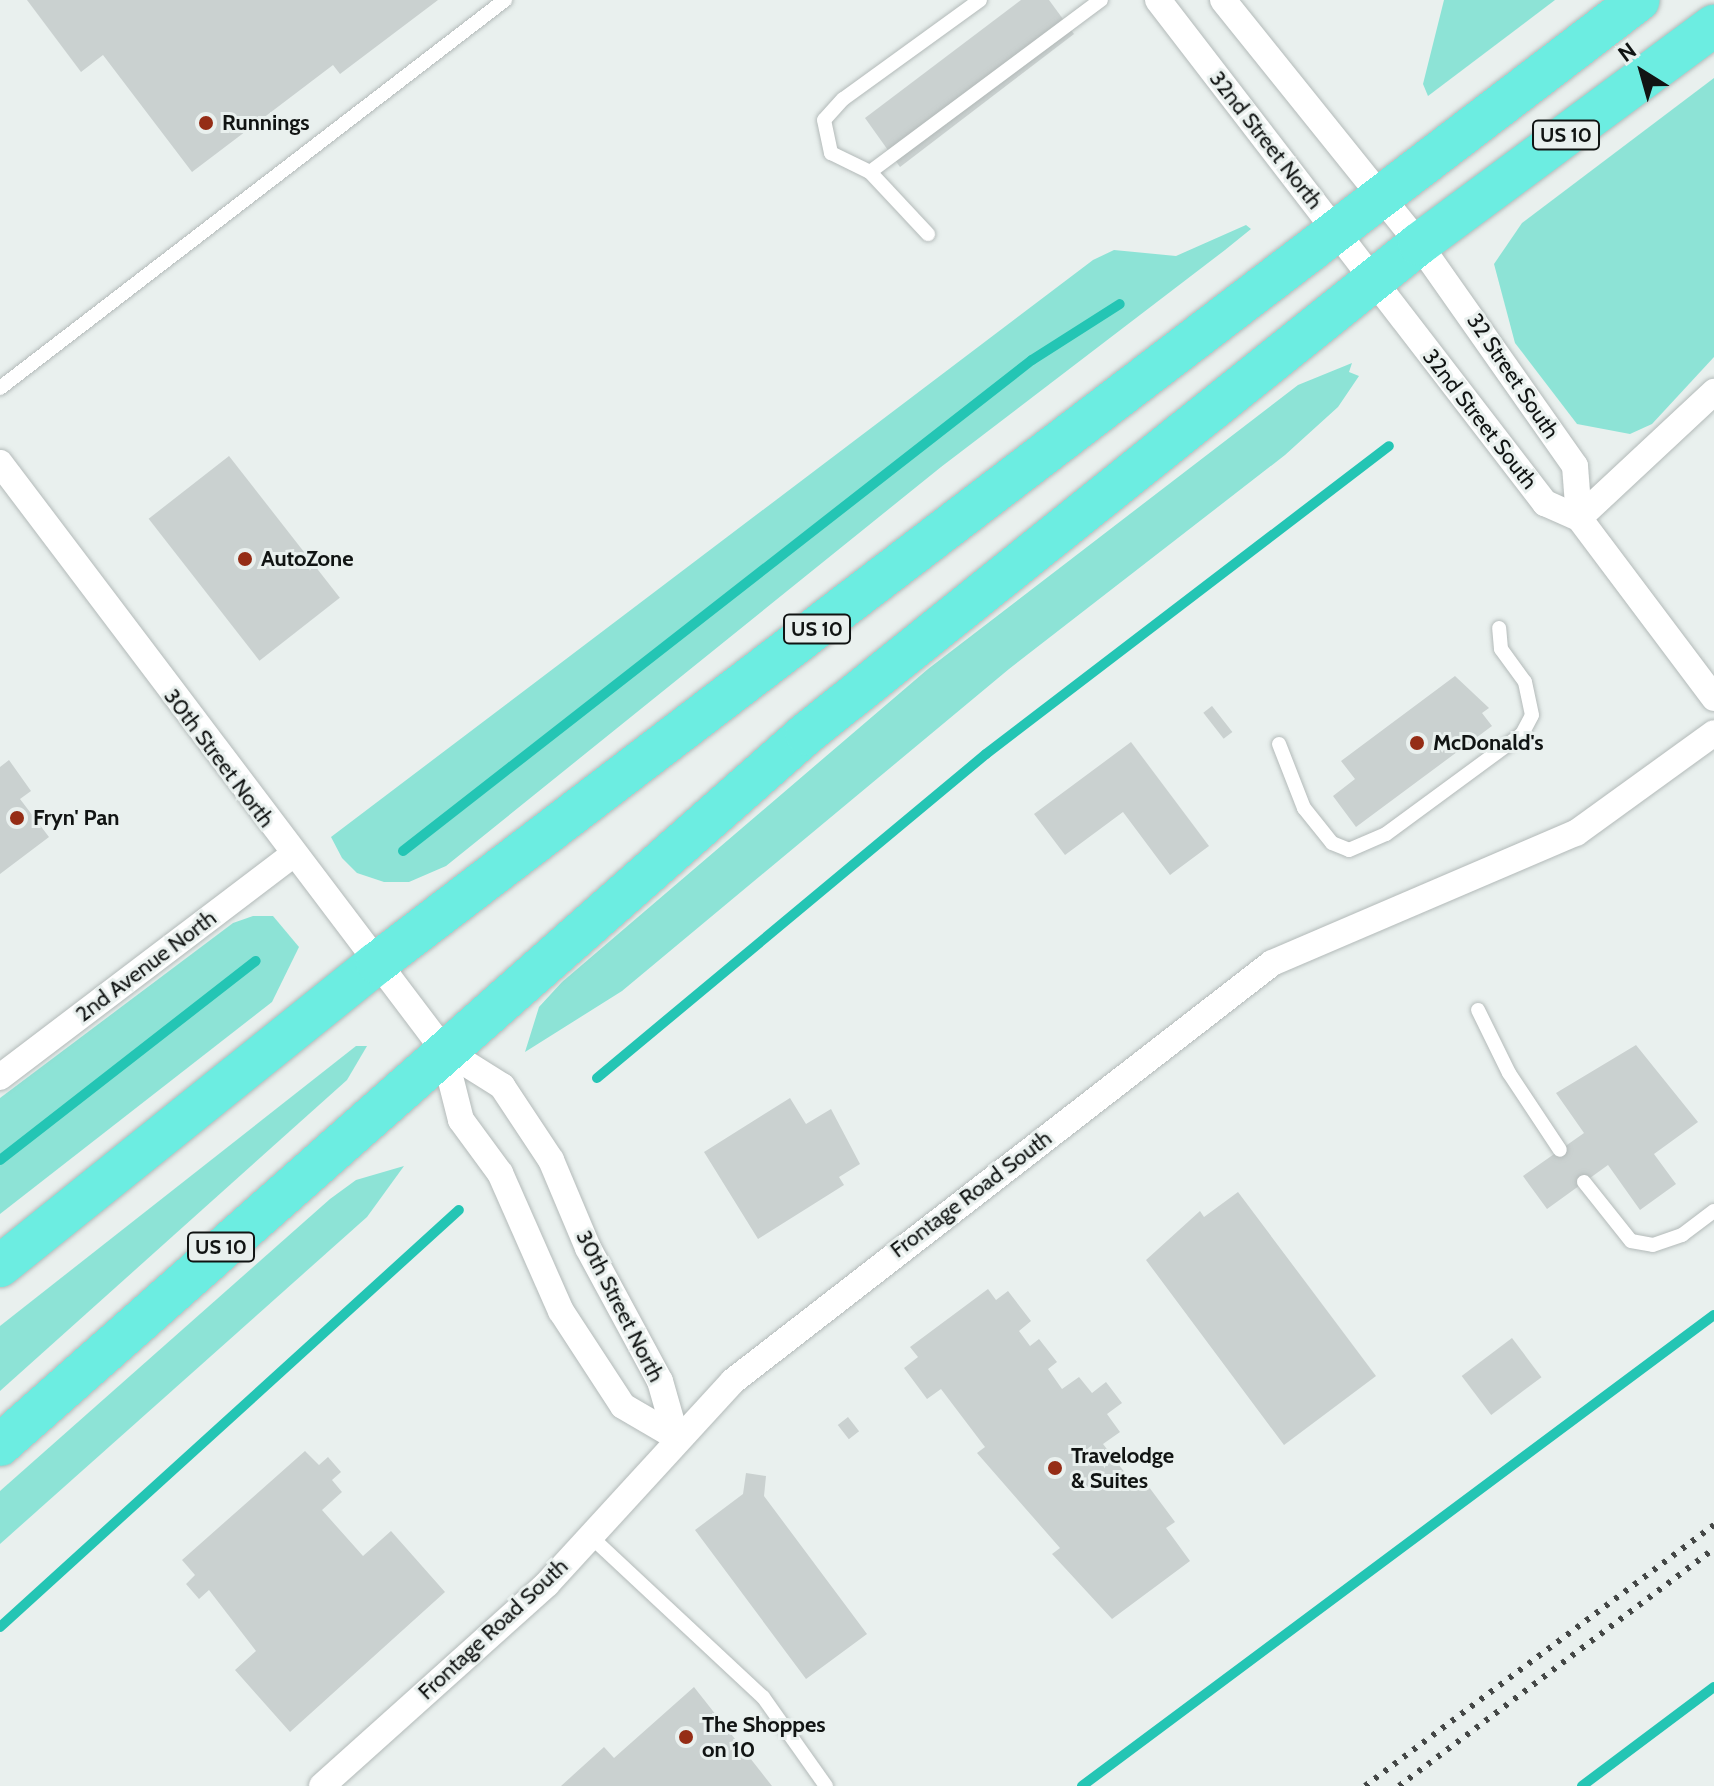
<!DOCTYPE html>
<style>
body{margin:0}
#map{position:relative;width:1714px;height:1786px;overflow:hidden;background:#e9f0ee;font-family:Cabin,sans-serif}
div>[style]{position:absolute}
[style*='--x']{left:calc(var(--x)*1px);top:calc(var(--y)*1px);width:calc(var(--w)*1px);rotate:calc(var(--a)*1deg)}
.green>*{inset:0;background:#8de3d6}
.stream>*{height:10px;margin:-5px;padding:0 5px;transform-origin:5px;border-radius:5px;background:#24c5b4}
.building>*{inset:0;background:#cad1d0;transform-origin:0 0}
.roads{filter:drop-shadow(0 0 2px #b3bab9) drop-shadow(0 0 2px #b3bab9)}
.service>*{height:14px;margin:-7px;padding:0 7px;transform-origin:7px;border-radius:7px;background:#fff}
.minor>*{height:26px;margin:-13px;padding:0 13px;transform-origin:13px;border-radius:13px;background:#fff}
.primary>*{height:42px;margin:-21px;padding:0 21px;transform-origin:21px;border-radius:21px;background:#6cede1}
.rail>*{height:6px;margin-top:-3px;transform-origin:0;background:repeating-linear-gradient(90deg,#444746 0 4px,transparent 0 12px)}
.dots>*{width:22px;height:22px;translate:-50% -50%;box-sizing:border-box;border:4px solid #e9f0ee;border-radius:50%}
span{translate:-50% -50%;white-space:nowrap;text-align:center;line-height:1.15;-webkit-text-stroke:6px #e9f0ee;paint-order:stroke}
.shield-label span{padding:2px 6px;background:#e9f0ee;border:2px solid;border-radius:6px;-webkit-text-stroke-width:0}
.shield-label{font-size:20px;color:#111413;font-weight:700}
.poi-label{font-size:22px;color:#111413;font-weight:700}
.left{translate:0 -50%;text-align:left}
.street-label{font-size:22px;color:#111413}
.north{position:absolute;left:1602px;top:32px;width:80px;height:80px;-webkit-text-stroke:6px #e9f0ee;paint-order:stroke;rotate:323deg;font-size:22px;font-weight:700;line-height:32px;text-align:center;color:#111413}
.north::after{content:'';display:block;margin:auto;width:28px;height:36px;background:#111413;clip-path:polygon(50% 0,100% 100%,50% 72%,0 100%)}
</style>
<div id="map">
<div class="green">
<div style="clip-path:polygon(1444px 0,1555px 0,1428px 96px,1423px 84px)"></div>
<div style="clip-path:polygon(1714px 78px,1714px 357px,1652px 424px,1630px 434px,1577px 424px,1515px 343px,1494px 264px,1522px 223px)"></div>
<div style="clip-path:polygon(1246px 225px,1251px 229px,1225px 250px,941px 467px,446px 866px,409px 882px,384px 882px,357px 873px,342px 858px,331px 837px,1093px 260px,1114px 250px,1176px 256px)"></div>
<div style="clip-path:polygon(1352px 363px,1349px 372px,1359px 376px,1338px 407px,1285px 455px,1009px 669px,622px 991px,525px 1052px,539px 1007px,562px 982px,928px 669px,1298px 385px)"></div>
<div style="clip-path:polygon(253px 916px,273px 916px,299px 947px,272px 1002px,0 1214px,0 1098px,233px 923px)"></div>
<div style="clip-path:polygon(356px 1046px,367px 1046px,347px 1080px,0 1391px,0 1326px)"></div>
<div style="clip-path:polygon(404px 1166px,367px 1217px,0 1544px,0 1491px,330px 1199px,356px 1180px)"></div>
</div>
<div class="stream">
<div style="--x:403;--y:851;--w:798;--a:-37.98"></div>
<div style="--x:1032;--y:360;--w:104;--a:-32.5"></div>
<div style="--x:597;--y:1078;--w:506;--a:-39.79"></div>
<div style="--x:986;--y:754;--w:507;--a:-37.39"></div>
<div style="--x:0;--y:1160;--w:324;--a:-37.9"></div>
<div style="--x:0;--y:1627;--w:620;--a:-42.26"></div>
<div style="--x:1082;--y:1786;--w:788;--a:-36.7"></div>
<div style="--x:1582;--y:1786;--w:165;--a:-36.9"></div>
</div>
<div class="building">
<div style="clip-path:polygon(27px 0,438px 0,340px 74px,333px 65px,192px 172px,103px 55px,81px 72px)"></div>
<div style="clip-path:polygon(1021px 0,1049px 0,1074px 34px,900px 167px,865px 118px)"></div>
<div style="left:229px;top:456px;width:180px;height:102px;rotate:52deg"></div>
<div style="clip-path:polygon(1455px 676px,1489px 708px,1482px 713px,1492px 726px,1356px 827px,1333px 796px,1355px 779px,1341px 761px)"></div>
<div style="left:1212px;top:706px;width:33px;height:11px;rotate:52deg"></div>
<div style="clip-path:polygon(1131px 742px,1209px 846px,1170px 875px,1123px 812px,1065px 855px,1034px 814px)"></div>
<div style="clip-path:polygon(9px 760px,31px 791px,20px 799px,49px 837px,0 874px,0 767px)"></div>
<div style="clip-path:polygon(1636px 1045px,1698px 1122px,1654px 1154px,1676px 1184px,1640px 1210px,1608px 1165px,1547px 1209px,1523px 1176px,1584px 1133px,1556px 1093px)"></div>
<div style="clip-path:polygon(790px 1098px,806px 1124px,831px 1109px,860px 1164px,839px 1177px,844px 1185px,758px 1239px,704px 1152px)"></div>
<div style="clip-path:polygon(1238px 1192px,1376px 1376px,1284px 1445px,1146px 1260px,1200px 1211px,1204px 1217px)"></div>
<div style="clip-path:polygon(988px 1289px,996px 1300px,1008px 1291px,1031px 1321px,1019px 1331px,1030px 1346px,1039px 1339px,1057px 1362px,1048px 1369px,1062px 1389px,1079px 1377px,1092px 1393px,1106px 1382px,1122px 1403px,1107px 1414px,1120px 1432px,1103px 1444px,1138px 1490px,1146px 1483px,1175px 1522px,1166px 1528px,1190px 1561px,1112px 1619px,1052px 1554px,1060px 1548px,977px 1453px,985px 1447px,941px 1389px,927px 1399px,904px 1368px,918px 1357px,910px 1347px)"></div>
<div style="left:1512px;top:1338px;width:49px;height:63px;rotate:53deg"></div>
<div style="left:848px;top:1417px;width:18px;height:13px;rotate:52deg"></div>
<div style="clip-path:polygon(305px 1451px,319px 1465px,328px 1457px,341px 1472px,332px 1480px,342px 1492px,322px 1510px,363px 1556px,391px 1531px,445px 1592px,290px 1732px,235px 1670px,256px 1651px,209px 1590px,199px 1599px,186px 1584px,195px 1575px,182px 1560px)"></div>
<div style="clip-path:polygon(746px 1473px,766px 1476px,764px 1496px,867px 1634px,806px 1679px,695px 1530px,743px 1494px)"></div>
<div style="clip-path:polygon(694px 1687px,772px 1786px,561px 1786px,604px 1747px,614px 1758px)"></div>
</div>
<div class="roads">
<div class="service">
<div style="--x:980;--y:0;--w:169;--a:144.1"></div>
<div style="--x:843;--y:99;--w:28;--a:132"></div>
<div style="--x:824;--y:120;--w:34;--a:78"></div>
<div style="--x:831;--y:153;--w:43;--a:26"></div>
<div style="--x:870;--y:172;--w:288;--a:-36.7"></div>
<div style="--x:870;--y:172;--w:85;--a:46.9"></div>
<div style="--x:0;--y:388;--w:637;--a:-37.54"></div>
<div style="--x:1279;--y:744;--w:69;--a:68.7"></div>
<div style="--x:1304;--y:808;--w:45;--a:51.3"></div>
<div style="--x:1332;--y:843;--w:18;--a:22"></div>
<div style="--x:1349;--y:850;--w:40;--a:-23.4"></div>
<div style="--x:1386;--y:834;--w:169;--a:-36.3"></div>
<div style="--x:1522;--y:734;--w:21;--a:-62"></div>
<div style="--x:1532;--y:715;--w:34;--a:-102"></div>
<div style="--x:1525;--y:682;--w:41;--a:-126"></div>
<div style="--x:1501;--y:649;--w:21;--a:-95"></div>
<div style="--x:1478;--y:1010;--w:70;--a:63.8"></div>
<div style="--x:1509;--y:1073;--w:92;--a:56.5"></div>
<div style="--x:1584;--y:1182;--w:75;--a:51.5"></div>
<div style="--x:1631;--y:1241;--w:22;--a:10"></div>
<div style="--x:1653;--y:1245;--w:31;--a:-19"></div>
<div style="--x:1682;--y:1235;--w:40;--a:-37"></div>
<div style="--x:589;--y:1535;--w:238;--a:43"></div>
<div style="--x:763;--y:1697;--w:109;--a:54.7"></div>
</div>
<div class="minor">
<div style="--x:1158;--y:0;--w:635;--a:52.43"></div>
<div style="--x:1545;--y:503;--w:37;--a:24"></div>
<div style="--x:1579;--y:518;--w:225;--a:53.1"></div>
<div style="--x:1223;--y:0;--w:313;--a:51.2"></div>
<div style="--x:1419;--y:244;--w:271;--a:54.9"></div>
<div style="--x:1575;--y:466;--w:52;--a:85.6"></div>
<div style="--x:0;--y:463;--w:735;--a:52.91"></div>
<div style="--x:443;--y:1049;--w:70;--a:32.1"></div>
<div style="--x:502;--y:1086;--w:89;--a:56.5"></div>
<div style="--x:551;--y:1160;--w:95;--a:67.2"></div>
<div style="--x:588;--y:1248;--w:151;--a:61.6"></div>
<div style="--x:660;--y:1381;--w:58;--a:74.1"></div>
<div style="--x:1579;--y:518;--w:185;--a:-43"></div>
<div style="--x:443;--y:1049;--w:73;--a:75.8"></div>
<div style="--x:461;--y:1120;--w:66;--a:53.7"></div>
<div style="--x:500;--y:1173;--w:151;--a:66.2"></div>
<div style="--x:561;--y:1311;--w:113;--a:56.9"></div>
<div style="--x:623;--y:1406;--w:61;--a:30.3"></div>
<div style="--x:0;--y:1077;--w:368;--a:-37.2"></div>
<div style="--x:322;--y:1786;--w:302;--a:-41.9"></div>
<div style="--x:547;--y:1584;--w:275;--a:-47.5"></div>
<div style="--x:733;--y:1381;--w:682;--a:-37.79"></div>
<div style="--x:1272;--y:963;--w:331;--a:-23.2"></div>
<div style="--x:1576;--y:833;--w:170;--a:-35.9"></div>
</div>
<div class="primary">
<div style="--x:0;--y:1266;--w:484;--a:-38.8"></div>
<div style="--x:377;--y:963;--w:1587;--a:-37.35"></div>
<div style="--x:0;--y:1445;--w:1075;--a:-41.42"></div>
<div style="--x:806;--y:734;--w:785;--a:-38.64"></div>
<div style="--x:1419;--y:244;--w:367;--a:-36.5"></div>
</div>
</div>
<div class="rail">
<div style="--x:1365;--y:1786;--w:436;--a:-36.8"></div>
<div style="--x:1399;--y:1786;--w:394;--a:-37"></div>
</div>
<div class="dots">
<div style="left:206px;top:123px;background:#952d16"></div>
<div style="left:245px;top:559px;background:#952d16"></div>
<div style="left:1417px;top:743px;background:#952d16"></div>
<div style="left:17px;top:818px;background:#952d16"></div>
<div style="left:1055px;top:1468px;background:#952d16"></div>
<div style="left:686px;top:1737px;background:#952d16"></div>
</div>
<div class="shield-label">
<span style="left:1566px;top:135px">US 10</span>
<span style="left:817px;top:629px">US 10</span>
<span style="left:221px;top:1247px">US 10</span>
</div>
<div class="poi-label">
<span class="left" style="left:222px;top:123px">Runnings</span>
<span class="left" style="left:261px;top:559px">AutoZone</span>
<span class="left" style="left:1433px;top:743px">McDonald's</span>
<span class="left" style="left:33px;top:818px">Fryn' Pan</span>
<span class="left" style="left:1071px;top:1468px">Travelodge<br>&amp; Suites</span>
<span class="left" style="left:702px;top:1737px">The Shoppes<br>on 10</span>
</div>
<div class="street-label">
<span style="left:1266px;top:140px;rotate:52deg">32nd Street North</span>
<span style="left:1513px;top:376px;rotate:56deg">32 Street South</span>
<span style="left:1480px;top:419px;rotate:52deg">32nd Street South</span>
<span style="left:219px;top:758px;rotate:53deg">30th Street North</span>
<span style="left:146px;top:966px;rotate:-37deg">2nd Avenue North</span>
<span style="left:971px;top:1194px;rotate:-37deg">Frontage Road South</span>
<span style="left:620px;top:1306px;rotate:63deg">30th Street North</span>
<span style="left:493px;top:1629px;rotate:-43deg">Frontage Road South</span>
</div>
<div class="north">N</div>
</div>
